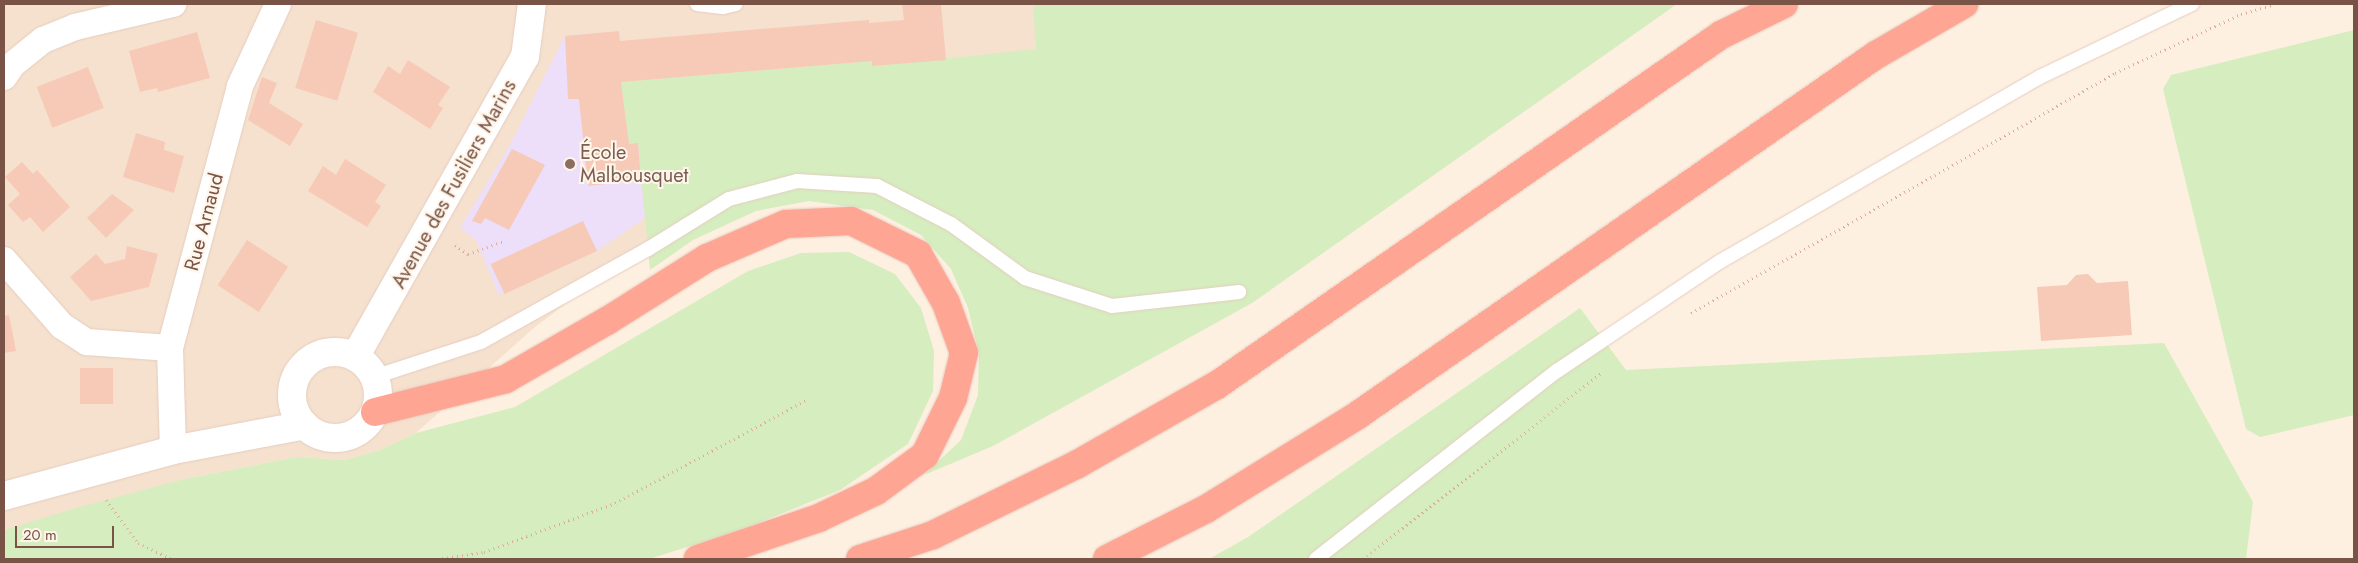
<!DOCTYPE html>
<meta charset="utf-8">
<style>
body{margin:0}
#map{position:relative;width:2358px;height:563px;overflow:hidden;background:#fef0e1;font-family:Jost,sans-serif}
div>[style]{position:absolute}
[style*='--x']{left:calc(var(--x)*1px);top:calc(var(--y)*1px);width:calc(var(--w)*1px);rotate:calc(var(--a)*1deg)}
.residential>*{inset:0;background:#f6e1cf}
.education>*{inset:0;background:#eddefa}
.green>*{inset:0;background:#d5edbf}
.building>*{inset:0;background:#f6cab6;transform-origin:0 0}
.path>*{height:3px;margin-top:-1.5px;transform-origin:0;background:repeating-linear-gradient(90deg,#dbad9a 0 1px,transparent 0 5px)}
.roads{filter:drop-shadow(0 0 1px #e5cdbf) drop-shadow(0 0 1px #e5cdbf)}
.lane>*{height:14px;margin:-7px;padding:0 7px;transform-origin:7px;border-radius:7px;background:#fff}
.street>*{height:26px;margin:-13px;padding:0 13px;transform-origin:13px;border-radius:13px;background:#fff}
.secondary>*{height:28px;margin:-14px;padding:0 14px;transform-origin:14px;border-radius:14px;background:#fff}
.secondary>.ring{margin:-14px;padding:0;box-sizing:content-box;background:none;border:28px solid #fff;border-radius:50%}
.highway>*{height:28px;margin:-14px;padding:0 14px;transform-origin:14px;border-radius:14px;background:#fea593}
.dots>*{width:14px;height:14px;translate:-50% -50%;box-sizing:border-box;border:2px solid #fff5e9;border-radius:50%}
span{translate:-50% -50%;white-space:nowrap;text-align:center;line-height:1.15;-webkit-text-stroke:4px #fff5e9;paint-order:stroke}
.education-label{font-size:20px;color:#785e54}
.left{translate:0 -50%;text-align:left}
.street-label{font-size:20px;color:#785346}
.frame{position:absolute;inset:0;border:5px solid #785346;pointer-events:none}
.scale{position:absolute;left:15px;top:526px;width:99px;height:22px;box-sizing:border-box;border:2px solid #785346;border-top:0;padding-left:6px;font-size:15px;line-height:18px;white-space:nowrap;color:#785346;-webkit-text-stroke:4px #fff5e9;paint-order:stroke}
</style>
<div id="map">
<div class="residential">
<div style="clip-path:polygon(4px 4px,1551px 4px,751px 163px,535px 327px,416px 433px,380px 450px,344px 460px,297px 457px,184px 479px,4px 530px)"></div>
</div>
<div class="education">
<div style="clip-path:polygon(586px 34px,590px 85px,621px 82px,629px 144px,638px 143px,645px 218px,597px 251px,499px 295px,476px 240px,460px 228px,509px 147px,565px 36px)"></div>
</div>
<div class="green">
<div style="clip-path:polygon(1033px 4px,1677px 4px,1252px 303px,993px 446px,924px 475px,961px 440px,978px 395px,979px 354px,968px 308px,951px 269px,921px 235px,873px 210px,809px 201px,756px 211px,693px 240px,650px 270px,638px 143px,629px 144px,621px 82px,872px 61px,873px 66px,1036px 49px)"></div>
<div style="clip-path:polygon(2354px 30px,2354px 415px,2260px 437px,2246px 429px,2163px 89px,2171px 75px)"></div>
<div style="clip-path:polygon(849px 252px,895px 274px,921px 308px,934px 351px,933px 391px,908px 444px,840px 490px,738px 531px,649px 559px,4px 559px,4px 530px,72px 509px,184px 479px,297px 457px,344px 460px,380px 450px,416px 433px,515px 407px,748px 271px,801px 253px)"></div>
<div style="clip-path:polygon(1580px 308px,1626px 370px,2164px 343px,2253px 502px,2246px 559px,1209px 559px,1248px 537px)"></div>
</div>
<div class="building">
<div style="clip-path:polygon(902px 4px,941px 4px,946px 60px,872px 66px,872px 61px,621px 82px,629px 144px,638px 143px,641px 180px,588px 186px,579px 99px,568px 99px,565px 36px,619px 31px,620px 41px,869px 20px,869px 23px,904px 20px)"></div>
<div style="left:316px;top:20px;width:44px;height:71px;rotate:17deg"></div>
<div style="clip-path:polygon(197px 32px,210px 78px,158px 92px,157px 88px,140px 92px,129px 51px)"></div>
<div style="clip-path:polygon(408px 60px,450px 87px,438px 105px,443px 108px,430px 129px,373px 92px,388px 66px,400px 74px)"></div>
<div style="left:88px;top:67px;width:44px;height:55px;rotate:69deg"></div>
<div style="clip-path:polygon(262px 77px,277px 83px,269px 103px,303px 124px,290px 146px,248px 120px)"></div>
<div style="clip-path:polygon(136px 133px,165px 142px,164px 150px,184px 156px,174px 193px,123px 177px)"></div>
<div style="clip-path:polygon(512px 149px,545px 165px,509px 230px,485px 218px,481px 224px,472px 221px)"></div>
<div style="clip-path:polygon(345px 159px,386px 185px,375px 202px,381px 206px,367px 227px,308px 191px,323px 166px,336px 175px)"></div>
<div style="clip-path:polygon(22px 162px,33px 174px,37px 170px,70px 207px,43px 232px,30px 217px,23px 222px,8px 205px,20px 194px,5px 177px)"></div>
<div style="clip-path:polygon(112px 194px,134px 210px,106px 238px,87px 218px)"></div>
<div style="left:583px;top:221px;width:33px;height:102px;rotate:65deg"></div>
<div style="left:247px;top:240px;width:49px;height:54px;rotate:33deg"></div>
<div style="clip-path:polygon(127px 246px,158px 254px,149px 287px,91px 301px,70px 277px,96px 254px,105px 264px,125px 259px)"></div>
<div style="clip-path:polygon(2088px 274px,2097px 283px,2128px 281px,2132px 335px,2041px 341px,2037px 287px,2067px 285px,2076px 275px)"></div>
<div style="clip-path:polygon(9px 315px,16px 351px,4px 353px,4px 316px)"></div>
<div style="left:113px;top:368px;width:36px;height:33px;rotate:90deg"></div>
</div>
<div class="path">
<div style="--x:455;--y:245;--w:16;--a:35"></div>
<div style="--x:468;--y:254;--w:37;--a:-20"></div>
<div style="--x:1691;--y:313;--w:487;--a:-29.5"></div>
<div style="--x:2115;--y:73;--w:139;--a:-25.1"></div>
<div style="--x:2241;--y:14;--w:35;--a:-16"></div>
<div style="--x:106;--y:500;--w:54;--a:53.3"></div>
<div style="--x:138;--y:543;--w:38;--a:25"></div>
<div style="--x:437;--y:559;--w:48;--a:-8.5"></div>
<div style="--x:484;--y:552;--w:140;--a:-20.5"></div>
<div style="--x:615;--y:503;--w:219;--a:-28.3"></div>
<div style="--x:1363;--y:559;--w:302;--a:-38"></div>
</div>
<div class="roads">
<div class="lane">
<div style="--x:697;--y:4;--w:26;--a:7"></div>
<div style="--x:723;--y:7;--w:13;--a:-13"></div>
<div style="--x:374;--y:377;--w:113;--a:-18.1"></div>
<div style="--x:481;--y:342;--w:191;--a:-29.1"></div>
<div style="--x:648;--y:249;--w:95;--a:-31.7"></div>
<div style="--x:729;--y:199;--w:70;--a:-14.8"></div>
<div style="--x:797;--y:181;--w:80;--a:3.6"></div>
<div style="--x:877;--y:186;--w:83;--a:27.2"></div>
<div style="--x:951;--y:224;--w:92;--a:36.1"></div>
<div style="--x:1025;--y:278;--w:91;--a:17.8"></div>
<div style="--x:1112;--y:306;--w:128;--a:-6.3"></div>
<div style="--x:1316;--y:559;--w:306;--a:-38"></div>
<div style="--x:1557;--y:371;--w:197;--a:-33.9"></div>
<div style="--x:1721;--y:261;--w:368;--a:-30"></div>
<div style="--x:2040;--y:77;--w:169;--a:-25.7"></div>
</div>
<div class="street">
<div style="--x:4;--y:77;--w:14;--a:-56"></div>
<div style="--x:12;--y:65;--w:40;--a:-39"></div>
<div style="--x:43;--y:40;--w:35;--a:-22"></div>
<div style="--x:75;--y:27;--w:101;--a:-13.2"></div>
<div style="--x:4;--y:260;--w:88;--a:48.7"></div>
<div style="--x:62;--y:326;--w:30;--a:33"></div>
<div style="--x:87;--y:342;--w:83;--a:4.1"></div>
<div style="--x:173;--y:450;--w:102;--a:-91.7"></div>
<div style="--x:170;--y:348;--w:271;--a:-75"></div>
<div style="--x:240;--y:86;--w:90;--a:-65.1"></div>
</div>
<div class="secondary">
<div class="ring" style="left:292px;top:352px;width:58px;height:58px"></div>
<div style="--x:355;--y:357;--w:345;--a:-60.5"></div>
<div style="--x:525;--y:57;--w:53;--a:-82.5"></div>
<div style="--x:4;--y:496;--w:175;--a:-15.2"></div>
<div style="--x:173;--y:450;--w:134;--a:-10.7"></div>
</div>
<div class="highway">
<div style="--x:375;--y:412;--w:135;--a:-14.1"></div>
<div style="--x:506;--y:379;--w:116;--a:-29.9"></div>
<div style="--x:607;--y:321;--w:118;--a:-32.2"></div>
<div style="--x:707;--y:258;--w:86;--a:-23.3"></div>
<div style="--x:786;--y:224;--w:65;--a:-2.6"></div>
<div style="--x:851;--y:221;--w:75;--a:26.2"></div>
<div style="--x:918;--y:254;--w:56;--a:60.3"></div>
<div style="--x:946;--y:303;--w:53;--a:70.2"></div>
<div style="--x:964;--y:353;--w:46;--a:103.7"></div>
<div style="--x:953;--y:398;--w:64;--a:116.2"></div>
<div style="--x:925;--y:455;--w:61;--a:143.7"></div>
<div style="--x:876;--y:491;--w:63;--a:154.7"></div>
<div style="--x:819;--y:518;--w:128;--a:161.3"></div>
<div style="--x:860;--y:559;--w:77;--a:-18.2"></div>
<div style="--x:933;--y:535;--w:159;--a:-26.1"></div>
<div style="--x:1076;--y:465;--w:162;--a:-29.6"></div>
<div style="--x:1217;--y:385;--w:614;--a:-34.78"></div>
<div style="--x:1721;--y:35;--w:70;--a:-26.2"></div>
<div style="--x:1107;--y:559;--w:111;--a:-26.8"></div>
<div style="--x:1206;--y:509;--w:179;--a:-31.7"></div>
<div style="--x:1358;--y:415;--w:631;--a:-34.8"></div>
<div style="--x:1876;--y:55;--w:102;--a:-30.1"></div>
</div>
</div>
<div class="dots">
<div style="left:570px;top:164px;background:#8d6e63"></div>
</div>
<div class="education-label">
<span class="left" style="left:580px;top:164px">École<br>Malbousquet</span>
</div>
<div class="street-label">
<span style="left:454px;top:184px;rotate:-61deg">Avenue des Fusiliers Marins</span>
<span style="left:204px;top:222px;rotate:-75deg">Rue Arnaud</span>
</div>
<div class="frame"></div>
<div class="scale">20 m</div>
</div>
